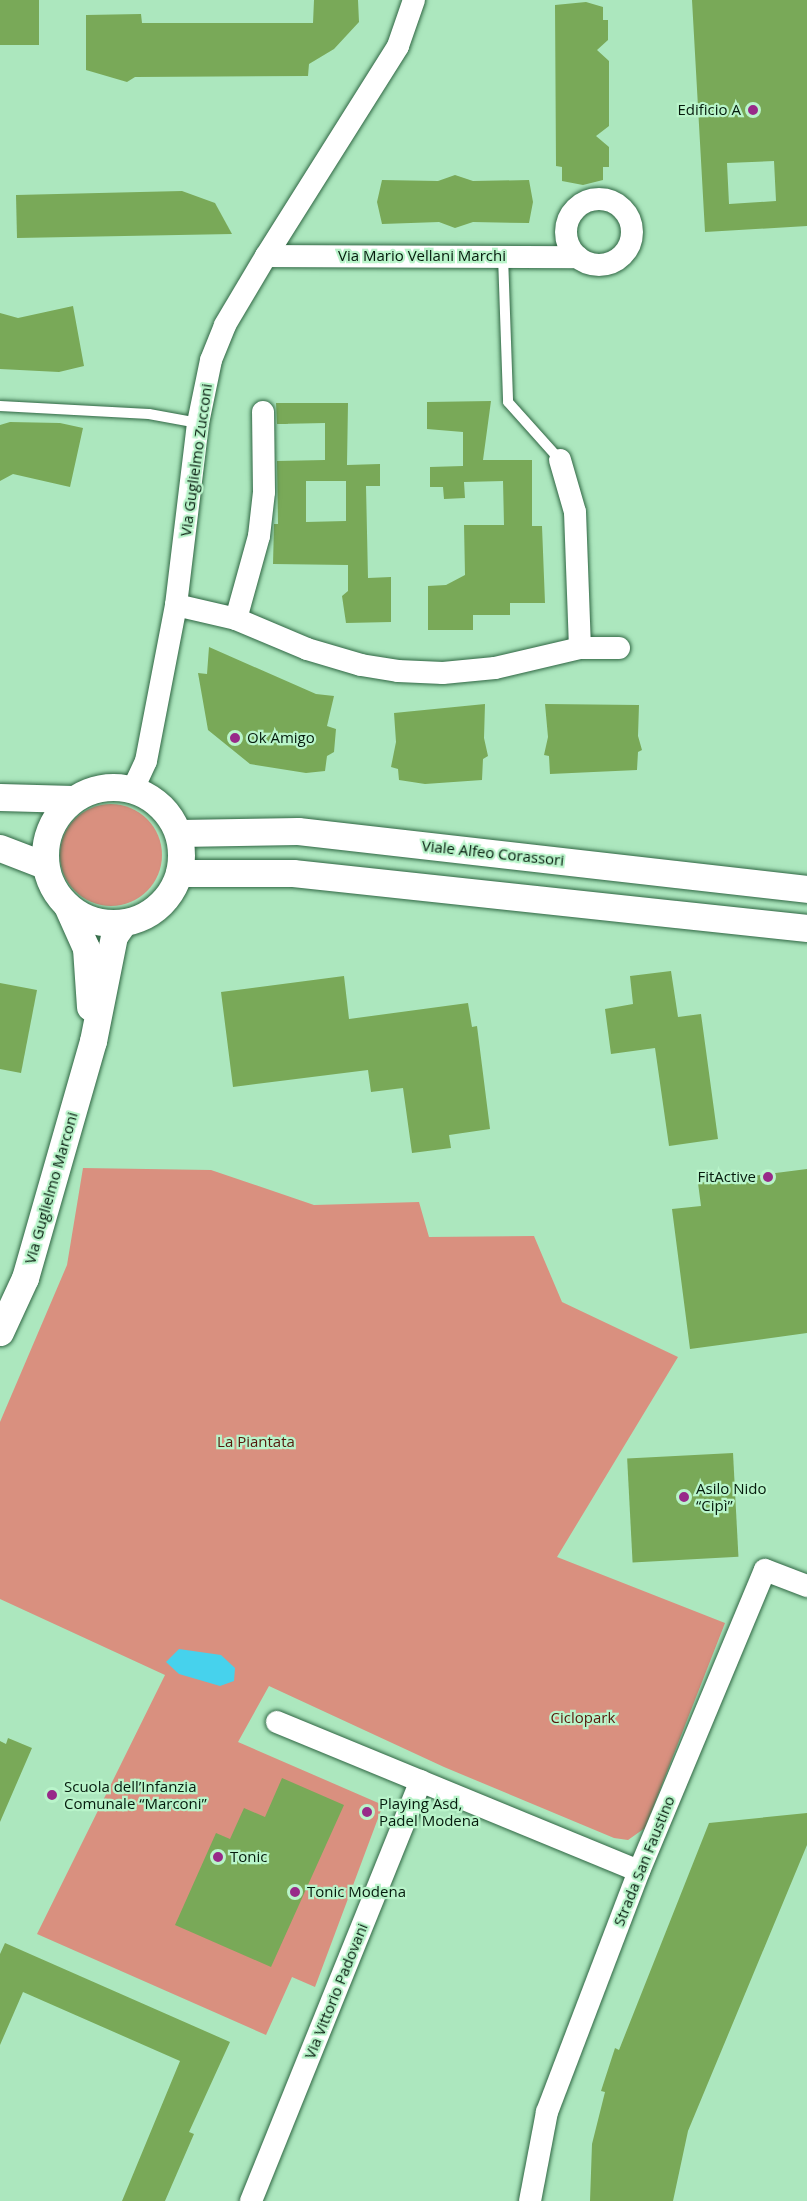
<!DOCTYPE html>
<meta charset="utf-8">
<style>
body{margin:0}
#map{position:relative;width:807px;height:2201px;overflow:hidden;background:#ace7be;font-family:"Open Sans",sans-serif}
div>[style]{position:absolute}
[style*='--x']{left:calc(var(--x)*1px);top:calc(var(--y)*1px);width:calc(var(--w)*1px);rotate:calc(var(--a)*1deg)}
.green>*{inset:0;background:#d9907f}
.round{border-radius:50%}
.water>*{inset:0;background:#46d2ed}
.building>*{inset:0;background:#79a958;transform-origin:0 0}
.roads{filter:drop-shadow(0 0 2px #2f6643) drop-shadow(0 0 2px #2f6643)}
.service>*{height:10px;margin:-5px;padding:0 5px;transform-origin:5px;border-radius:5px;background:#fff}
.minor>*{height:22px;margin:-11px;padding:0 11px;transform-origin:11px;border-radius:11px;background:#fff}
.minor>.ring{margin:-11px;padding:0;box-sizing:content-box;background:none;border:22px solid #fff;border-radius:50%}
.tertiary>*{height:27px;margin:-13.5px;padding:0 13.5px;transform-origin:13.5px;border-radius:13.5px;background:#fff}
.tertiary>.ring{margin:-13.5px;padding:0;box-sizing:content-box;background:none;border:27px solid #fff;border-radius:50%}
.dots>*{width:16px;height:16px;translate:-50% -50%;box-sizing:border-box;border:3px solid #b9f4ca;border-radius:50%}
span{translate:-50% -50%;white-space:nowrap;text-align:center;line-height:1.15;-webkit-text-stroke:4.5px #b9f4ca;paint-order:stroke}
.poi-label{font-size:15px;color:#051b0d}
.right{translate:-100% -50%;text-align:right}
.left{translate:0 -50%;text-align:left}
.street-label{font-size:15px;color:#051b0d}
.park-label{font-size:15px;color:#55190c}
</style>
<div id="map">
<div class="green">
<div class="round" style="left:60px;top:804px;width:102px;height:102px"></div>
<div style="clip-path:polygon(83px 1168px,211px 1170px,314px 1205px,419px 1202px,429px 1237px,534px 1236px,562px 1302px,678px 1357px,557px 1557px,725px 1623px,645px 1828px,628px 1840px,614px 1838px,444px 1767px,269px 1686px,238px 1742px,383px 1805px,315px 1987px,292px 1977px,266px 2035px,37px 1934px,165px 1675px,0 1599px,0 1422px,67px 1265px)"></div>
</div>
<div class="water">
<div style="clip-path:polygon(179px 1649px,221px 1655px,235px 1668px,234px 1681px,220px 1686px,179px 1674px,166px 1662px)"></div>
</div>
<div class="building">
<div style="left:0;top:0;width:39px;height:45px"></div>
<div style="clip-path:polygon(314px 0,358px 0,359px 22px,334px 49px,309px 64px,308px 76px,135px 77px,127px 82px,86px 70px,86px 15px,141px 14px,142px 23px,313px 23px)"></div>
<div style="clip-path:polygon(evenodd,692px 0,807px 0,807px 226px,705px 232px,692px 0,774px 161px,776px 201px,729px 204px,727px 163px,774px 161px)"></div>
<div style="clip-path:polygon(586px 2px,603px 7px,603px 20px,608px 20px,608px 40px,597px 50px,609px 61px,609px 126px,596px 136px,609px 147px,609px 167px,603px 167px,603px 180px,583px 185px,562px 181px,562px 167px,556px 166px,555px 5px)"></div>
<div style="clip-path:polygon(455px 175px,473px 181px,529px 180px,533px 202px,529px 223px,473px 222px,455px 228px,439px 222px,382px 224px,377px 202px,382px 180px,438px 181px)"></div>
<div style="clip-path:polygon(182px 191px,215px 203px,232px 234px,17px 238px,16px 195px)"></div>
<div style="clip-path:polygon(73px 306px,84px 366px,59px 372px,0 369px,0 313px,18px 318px)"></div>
<div style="clip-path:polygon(491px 401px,483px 460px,532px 460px,532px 526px,542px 526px,545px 603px,510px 603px,510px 615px,473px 615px,473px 630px,428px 630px,428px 586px,446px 585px,465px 575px,464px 525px,504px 525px,503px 481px,464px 482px,465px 498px,444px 499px,443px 487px,430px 487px,430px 467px,463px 466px,463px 432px,427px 429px,427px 402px)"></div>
<div style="clip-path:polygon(evenodd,276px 403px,348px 403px,347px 465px,380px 464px,380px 486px,366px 486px,368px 578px,391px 577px,391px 622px,346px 623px,342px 596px,348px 591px,348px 565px,273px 564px,274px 524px,278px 524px,277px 461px,325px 460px,325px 423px,277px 424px,276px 403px,306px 481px,346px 481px,346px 521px,306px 522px,306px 481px)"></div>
<div style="clip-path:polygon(10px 422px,60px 423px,83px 428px,70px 487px,13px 474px,0 481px,0 425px)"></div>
<div style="clip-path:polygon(209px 647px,316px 694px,334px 696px,327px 726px,336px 729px,334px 752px,327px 756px,325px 771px,306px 773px,250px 764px,208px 730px,198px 673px,207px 674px)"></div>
<div style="clip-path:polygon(485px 704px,484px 738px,488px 756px,483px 759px,482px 780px,425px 784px,399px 780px,398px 769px,391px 767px,396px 742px,394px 713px)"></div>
<div style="clip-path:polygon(545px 704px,639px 705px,638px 736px,642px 750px,638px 752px,637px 770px,550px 774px,549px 756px,544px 755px,548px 737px)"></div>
<div style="clip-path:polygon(671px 971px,678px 1017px,701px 1014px,718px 1139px,669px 1146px,655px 1048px,611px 1054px,605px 1009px,633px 1004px,630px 976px)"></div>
<div style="clip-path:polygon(344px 976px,349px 1019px,468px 1003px,472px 1027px,477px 1026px,490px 1129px,449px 1135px,451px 1148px,412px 1153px,403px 1088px,371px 1092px,368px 1070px,233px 1087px,221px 992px)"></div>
<div style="clip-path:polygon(0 983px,37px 990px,21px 1073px,0 1069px)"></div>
<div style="clip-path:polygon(807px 1169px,807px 1333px,690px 1349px,672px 1209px,701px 1206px,698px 1183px)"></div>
<div style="left:733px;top:1453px;width:104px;height:106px;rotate:87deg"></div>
<div style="clip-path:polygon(8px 1738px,32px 1748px,0 1822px,0 1741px,6px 1744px)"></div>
<div style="clip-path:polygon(282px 1778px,344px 1805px,271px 1967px,175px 1925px,216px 1833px,230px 1839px,244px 1808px,265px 1817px)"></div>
<div style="clip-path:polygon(807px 1813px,807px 1845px,688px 2131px,673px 2201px,590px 2201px,592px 2144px,605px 2092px,601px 2091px,615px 2048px,619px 2050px,709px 1823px)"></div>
<div style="clip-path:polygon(5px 1943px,230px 2042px,189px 2132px,194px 2134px,165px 2201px,122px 2201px,180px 2061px,23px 1992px,0 2045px,0 1954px)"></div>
</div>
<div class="roads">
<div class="service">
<div style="--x:503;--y:256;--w:146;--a:88"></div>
<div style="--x:508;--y:402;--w:78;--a:48.1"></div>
<div style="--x:0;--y:406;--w:149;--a:3.1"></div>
<div style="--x:149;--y:414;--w:50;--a:10.4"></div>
</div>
<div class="minor">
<div class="ring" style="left:566px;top:199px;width:44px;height:44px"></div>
<div style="--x:266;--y:256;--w:312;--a:0.2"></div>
<div style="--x:560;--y:460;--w:54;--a:73.9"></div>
<div style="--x:575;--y:512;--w:136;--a:87.9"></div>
<div style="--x:176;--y:605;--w:62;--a:13.1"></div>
<div style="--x:236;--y:619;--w:77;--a:22.9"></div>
<div style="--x:307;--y:649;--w:56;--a:16.5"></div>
<div style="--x:361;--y:665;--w:37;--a:9"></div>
<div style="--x:398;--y:671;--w:45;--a:2.5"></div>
<div style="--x:443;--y:673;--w:52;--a:-5.5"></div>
<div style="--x:495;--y:668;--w:87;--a:-13.2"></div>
<div style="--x:580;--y:648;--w:39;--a:0"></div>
<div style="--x:236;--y:619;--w:86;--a:-74.5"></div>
<div style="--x:259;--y:536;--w:44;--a:-83.5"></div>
<div style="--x:264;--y:492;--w:80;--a:-90.7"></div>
<div style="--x:133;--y:789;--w:31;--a:-65"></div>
<div style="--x:146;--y:761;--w:159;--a:-79.1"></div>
<div style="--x:176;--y:605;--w:183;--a:-83.1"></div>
<div style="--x:198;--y:423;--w:64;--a:-78.3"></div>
<div style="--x:211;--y:360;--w:38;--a:-68"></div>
<div style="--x:225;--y:325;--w:80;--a:-59.3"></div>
<div style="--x:266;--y:256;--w:248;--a:-57.8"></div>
<div style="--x:398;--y:46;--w:49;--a:-70.8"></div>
<div style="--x:277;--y:1722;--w:391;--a:22.4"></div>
<div style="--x:251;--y:2201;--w:453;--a:-68"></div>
<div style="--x:530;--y:2201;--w:91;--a:-79.2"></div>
<div style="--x:547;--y:2112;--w:258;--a:-69.1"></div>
<div style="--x:639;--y:1871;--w:326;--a:-67.3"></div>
<div style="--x:765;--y:1570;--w:45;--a:20.9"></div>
</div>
<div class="tertiary">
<div class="ring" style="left:45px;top:787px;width:109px;height:109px"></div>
<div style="--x:0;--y:797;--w:73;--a:1.6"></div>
<div style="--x:179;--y:833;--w:119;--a:-1"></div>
<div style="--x:298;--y:831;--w:512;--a:6.5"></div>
<div style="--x:0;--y:848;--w:47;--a:21.1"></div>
<div style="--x:179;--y:873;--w:114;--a:0"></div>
<div style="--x:293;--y:873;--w:517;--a:6.11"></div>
<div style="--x:68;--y:908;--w:44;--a:65.8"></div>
<div style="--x:86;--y:948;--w:59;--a:86.1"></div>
<div style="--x:0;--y:1332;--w:60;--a:-65.2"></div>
<div style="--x:25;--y:1278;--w:247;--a:-74"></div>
<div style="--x:93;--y:1041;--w:107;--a:-78.7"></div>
<div style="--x:114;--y:936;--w:16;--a:-55"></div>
</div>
</div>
<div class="dots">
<div style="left:753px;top:110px;background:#982a89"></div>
<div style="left:235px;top:738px;background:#982a89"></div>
<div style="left:768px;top:1177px;background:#982a89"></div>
<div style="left:684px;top:1497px;background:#982a89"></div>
<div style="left:52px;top:1795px;background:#982a89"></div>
<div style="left:367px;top:1812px;background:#982a89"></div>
<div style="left:218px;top:1857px;background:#982a89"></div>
<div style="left:295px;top:1892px;background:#982a89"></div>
</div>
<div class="poi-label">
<span class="right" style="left:741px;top:110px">Edificio A</span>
<span class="left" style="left:247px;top:738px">Ok Amigo</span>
<span class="right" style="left:756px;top:1177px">FitActive</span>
<span class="left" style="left:696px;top:1497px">Asilo Nido<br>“Cipì”</span>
<span class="left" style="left:64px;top:1795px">Scuola dell’Infanzia<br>Comunale “Marconi”</span>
<span class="left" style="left:379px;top:1812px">Playing Asd,<br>Padel Modena</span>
<span class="left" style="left:230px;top:1857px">Tonic</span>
<span class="left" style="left:307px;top:1892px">Tonic Modena</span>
</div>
<div class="street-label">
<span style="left:422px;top:256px">Via Mario Vellani Marchi</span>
<span style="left:196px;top:460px;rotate:-82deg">Via Guglielmo Zucconi</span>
<span style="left:493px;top:853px;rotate:6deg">Viale Alfeo Corassori</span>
<span style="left:51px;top:1188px;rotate:-74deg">Via Guglielmo Marconi</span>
<span style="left:644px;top:1861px;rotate:-68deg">Strada San Faustino</span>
<span style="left:336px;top:1991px;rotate:-68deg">Via Vittorio Padovani</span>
</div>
<div class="park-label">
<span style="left:256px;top:1442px">La Piantata</span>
<span style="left:583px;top:1718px">Ciclopark</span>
</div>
</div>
